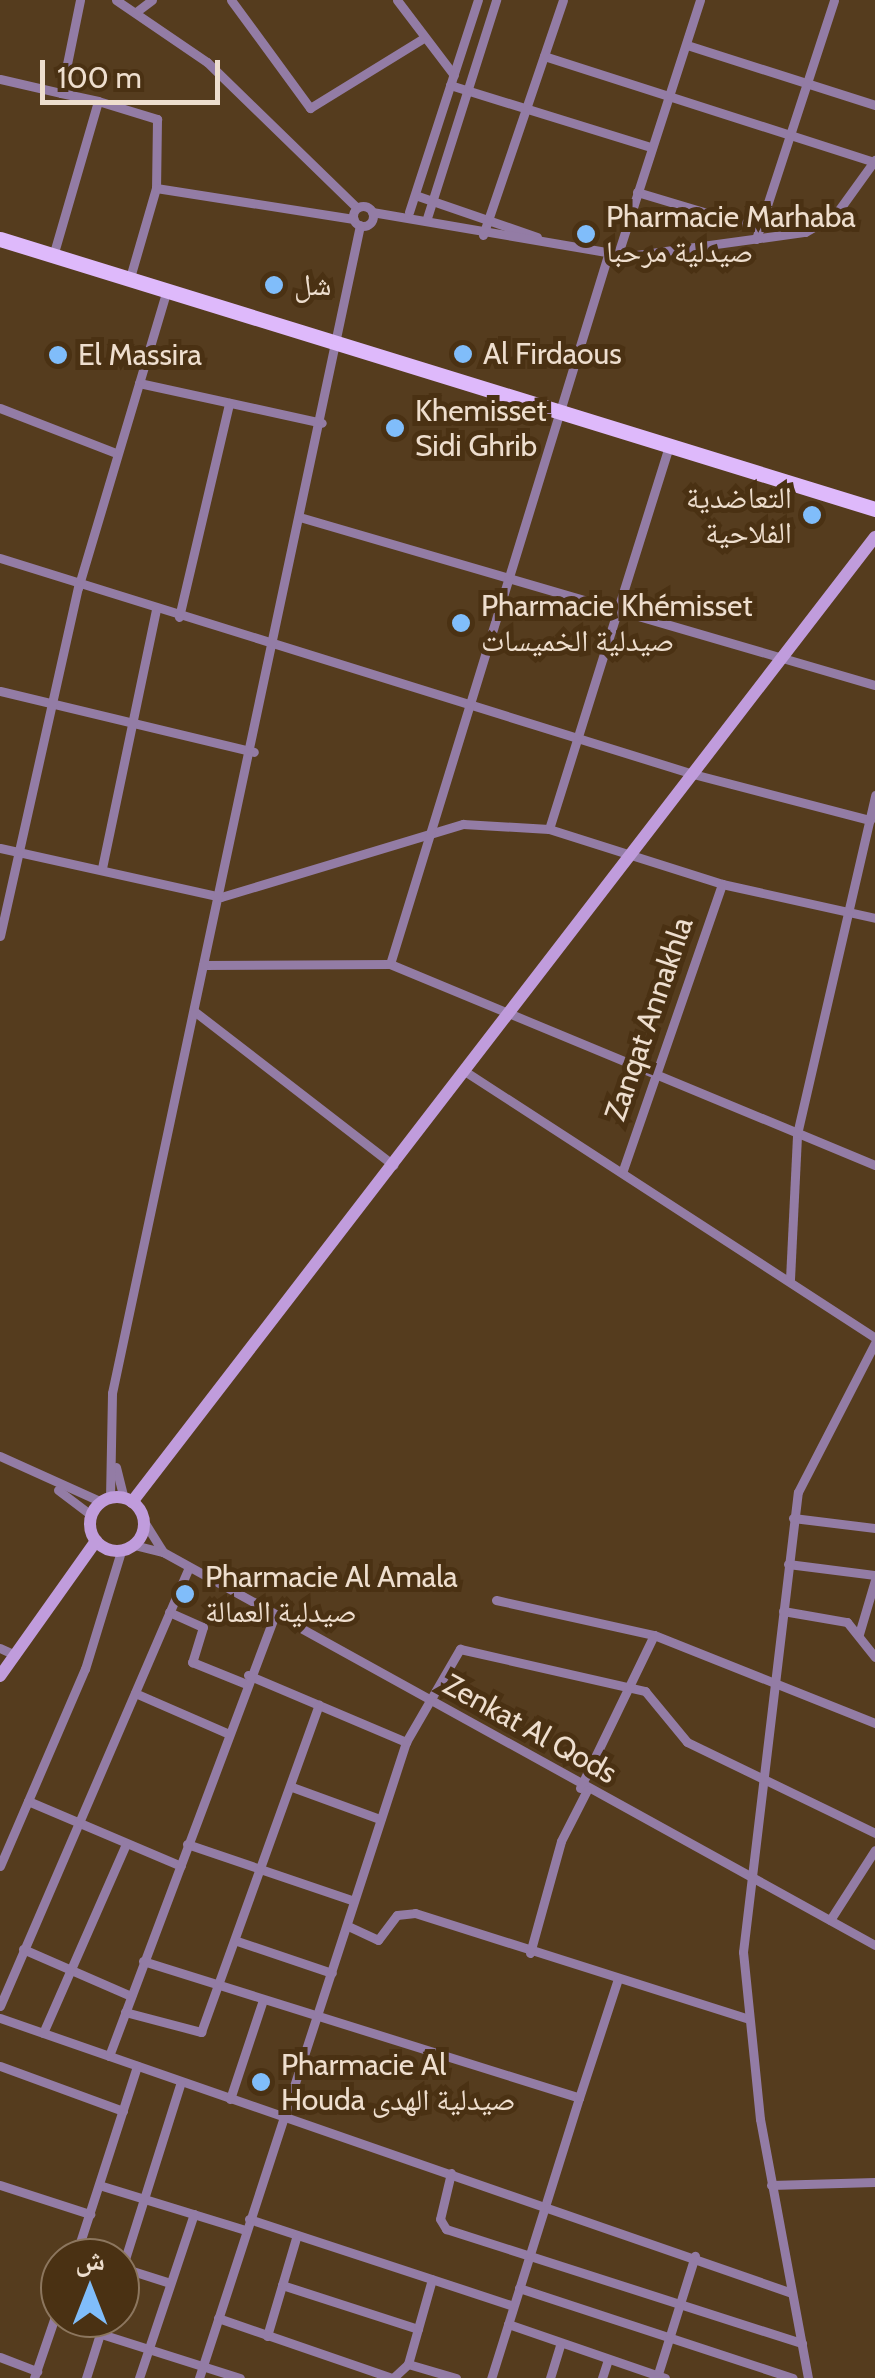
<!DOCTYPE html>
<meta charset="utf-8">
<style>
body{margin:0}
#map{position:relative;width:875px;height:2378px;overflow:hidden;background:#553c1e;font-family:Cabin,"Noto Naskh Arabic",sans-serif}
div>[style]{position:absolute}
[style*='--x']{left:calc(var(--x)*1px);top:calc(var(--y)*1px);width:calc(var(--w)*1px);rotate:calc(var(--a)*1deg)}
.street>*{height:9px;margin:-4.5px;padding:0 4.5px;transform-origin:4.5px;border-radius:4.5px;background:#937ca5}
.street>.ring{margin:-4.5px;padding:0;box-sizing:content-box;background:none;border:9px solid #937ca5;border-radius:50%}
.secondary>*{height:12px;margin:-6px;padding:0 6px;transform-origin:6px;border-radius:6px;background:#c09cdc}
.secondary>.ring{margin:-6px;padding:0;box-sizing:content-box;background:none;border:12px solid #c09cdc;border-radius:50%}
.primary>*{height:15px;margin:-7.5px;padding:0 7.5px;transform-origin:7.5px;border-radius:7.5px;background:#deb9fb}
.dots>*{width:28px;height:28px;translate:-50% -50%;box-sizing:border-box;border:5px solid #4a3113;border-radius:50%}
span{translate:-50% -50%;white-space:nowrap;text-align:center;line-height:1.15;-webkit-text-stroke:10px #4a3113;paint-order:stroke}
.poi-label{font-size:30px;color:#eedece}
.left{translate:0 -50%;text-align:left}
.right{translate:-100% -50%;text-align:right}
.street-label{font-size:30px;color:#eedece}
.north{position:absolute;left:40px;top:2238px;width:100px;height:100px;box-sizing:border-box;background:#4a3113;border:2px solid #8c765e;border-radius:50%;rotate:0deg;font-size:28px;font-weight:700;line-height:40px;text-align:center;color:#eedece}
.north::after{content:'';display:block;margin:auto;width:35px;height:45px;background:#80bdfa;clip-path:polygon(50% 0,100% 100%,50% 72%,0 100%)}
.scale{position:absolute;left:40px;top:60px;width:180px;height:45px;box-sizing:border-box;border:5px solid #eedece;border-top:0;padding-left:12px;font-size:30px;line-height:35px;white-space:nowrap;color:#eedece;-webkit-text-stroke:8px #4a3113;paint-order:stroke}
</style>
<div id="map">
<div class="street">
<div style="--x:80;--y:0;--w:95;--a:101.5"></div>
<div style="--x:61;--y:93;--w:38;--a:12"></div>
<div style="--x:116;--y:0;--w:110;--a:34.3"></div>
<div style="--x:207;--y:62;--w:209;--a:44.2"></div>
<div style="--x:231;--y:0;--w:134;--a:53.8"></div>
<div style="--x:310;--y:108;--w:134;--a:-31.6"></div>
<div style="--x:397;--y:0;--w:94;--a:52.8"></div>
<div style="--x:136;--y:12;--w:20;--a:-37"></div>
<div style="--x:687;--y:45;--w:197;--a:17.7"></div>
<div style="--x:544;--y:56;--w:347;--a:17.8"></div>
<div style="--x:0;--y:79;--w:63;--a:12.9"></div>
<div style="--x:450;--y:85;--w:209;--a:17.2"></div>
<div style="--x:637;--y:192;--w:128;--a:16.7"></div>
<div style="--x:415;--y:195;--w:129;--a:19"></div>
<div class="ring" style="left:353px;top:206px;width:11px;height:11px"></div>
<div style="--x:372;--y:212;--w:261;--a:9.7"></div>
<div style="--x:629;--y:256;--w:178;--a:-7.8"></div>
<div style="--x:805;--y:232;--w:36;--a:-30"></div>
<div style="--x:836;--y:214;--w:67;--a:-54.2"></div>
<div style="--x:409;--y:212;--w:223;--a:-72"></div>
<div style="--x:427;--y:218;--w:229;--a:-72.4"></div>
<div style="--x:483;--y:235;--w:248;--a:-71.2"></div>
<div style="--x:756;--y:239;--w:251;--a:-71.9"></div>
<div style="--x:53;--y:256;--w:161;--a:-73.8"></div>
<div style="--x:98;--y:101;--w:62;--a:17"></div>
<div style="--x:157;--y:119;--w:69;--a:90.8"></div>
<div style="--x:617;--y:257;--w:270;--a:-72.1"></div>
<div style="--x:129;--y:281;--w:97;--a:-73.8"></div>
<div style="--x:156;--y:188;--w:200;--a:8.9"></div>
<div style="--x:139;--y:383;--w:187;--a:12.3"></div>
<div style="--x:0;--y:408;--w:124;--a:21.2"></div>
<div style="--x:303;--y:518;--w:596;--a:16.28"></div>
<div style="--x:0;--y:558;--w:726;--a:17.31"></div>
<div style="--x:693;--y:774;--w:183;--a:14.6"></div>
<div style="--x:179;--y:617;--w:220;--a:-76.8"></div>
<div style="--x:0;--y:691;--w:261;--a:13.5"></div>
<div style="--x:549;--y:829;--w:400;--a:-72.6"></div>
<div style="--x:0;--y:848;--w:226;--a:12.5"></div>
<div style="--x:221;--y:897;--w:253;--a:-16.8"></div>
<div style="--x:463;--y:824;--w:86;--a:3.3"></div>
<div style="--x:549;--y:829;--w:182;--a:17.6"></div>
<div style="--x:722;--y:884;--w:157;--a:12.5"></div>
<div style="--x:102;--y:868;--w:265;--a:-78.2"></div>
<div style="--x:0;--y:936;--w:357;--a:-77.4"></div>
<div style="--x:78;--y:588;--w:305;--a:-73.4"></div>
<div style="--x:390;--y:964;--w:742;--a:-72.91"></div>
<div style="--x:203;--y:965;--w:187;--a:-0.3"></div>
<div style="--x:390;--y:964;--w:525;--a:22.51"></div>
<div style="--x:194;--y:1011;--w:252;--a:37.7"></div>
<div style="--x:466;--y:1072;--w:488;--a:33"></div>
<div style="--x:623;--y:1170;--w:303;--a:-70.9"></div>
<div style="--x:790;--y:1279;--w:145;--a:-87.2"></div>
<div style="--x:797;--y:1134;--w:348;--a:-77"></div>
<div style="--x:0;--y:1456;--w:112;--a:24.3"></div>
<div style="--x:116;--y:1467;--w:32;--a:76"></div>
<div style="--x:58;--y:1490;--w:41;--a:37.1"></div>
<div style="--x:110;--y:1498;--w:105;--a:-88.9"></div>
<div style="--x:112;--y:1393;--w:1194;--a:-78.01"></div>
<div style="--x:793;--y:1518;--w:83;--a:7"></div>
<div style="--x:143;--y:1520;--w:38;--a:58"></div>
<div style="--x:134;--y:1545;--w:30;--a:14"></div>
<div style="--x:163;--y:1552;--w:813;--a:28.9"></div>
<div style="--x:788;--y:1564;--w:88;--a:7.2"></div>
<div style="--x:496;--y:1600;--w:162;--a:12.5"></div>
<div style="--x:654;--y:1635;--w:238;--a:21.7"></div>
<div style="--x:783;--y:1611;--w:65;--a:9.8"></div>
<div style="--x:847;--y:1622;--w:45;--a:51.3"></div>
<div style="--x:169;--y:1612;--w:37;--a:24"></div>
<div style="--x:203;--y:1627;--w:37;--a:107"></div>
<div style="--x:192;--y:1662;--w:56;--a:22"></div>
<div style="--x:859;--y:1634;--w:56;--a:-73.5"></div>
<div style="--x:0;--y:1648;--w:17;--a:25"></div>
<div style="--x:248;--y:1675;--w:172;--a:23"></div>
<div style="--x:135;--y:1693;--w:103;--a:23.6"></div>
<div style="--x:292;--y:1787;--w:94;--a:20"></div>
<div style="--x:580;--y:1788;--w:170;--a:-64.2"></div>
<div style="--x:28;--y:1801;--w:166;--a:23"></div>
<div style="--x:187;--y:1844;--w:176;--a:18.8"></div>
<div style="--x:0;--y:1866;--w:215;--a:-66.7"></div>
<div style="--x:85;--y:1669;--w:123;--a:-73"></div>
<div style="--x:830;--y:1920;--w:83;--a:-57.3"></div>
<div style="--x:348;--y:1926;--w:33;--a:25"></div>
<div style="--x:378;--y:1940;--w:31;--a:-53"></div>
<div style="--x:397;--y:1915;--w:18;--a:-6"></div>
<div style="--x:415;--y:1913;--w:348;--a:17.6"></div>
<div style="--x:237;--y:1941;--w:100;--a:18.6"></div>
<div style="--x:23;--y:1949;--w:118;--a:23.5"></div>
<div style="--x:530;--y:1953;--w:116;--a:-74.5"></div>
<div style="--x:561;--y:1841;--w:57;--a:-63"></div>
<div style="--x:143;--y:1961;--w:457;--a:17.4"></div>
<div style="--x:579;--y:2098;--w:294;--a:107.4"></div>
<div style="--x:0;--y:2006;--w:476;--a:-66.7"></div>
<div style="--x:125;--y:2012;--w:79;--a:14.7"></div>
<div style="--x:201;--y:2032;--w:348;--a:-70.2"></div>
<div style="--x:0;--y:2018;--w:838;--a:19.15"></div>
<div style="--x:43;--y:2033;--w:206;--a:-66.3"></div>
<div style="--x:109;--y:2056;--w:470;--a:-69.4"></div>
<div style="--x:0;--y:2066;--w:131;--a:20.1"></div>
<div style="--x:579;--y:2098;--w:125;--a:-71.9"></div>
<div style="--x:230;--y:2099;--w:101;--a:-71.6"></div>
<div style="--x:451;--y:2173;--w:47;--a:103.4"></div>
<div style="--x:440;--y:2219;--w:12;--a:59"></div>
<div style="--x:446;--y:2229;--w:374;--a:17.8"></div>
<div style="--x:0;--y:2185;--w:95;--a:17.9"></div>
<div style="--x:99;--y:2185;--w:153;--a:17.1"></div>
<div style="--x:771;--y:2185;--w:104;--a:-1.7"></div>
<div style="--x:249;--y:2219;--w:278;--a:18.2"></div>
<div style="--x:75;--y:2258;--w:202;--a:-72.1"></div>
<div style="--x:123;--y:2268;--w:49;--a:17.7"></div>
<div style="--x:120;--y:2275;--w:202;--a:-72.5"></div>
<div style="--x:282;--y:2285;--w:143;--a:17.9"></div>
<div style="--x:519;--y:2288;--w:288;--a:18.2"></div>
<div style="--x:218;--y:2318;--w:184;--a:19"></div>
<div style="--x:54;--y:2319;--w:195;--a:17.6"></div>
<div style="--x:508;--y:2324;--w:166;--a:19"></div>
<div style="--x:267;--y:2336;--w:105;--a:-73.5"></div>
<div style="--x:0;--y:2357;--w:40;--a:21"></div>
<div style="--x:408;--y:2364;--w:50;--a:16.3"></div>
<div style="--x:657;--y:2377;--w:127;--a:-72.6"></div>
<div style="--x:34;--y:2378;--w:80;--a:-71.1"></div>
<div style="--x:86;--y:2378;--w:63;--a:-72.4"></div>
<div style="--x:139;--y:2378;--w:173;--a:-71.5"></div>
<div style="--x:199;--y:2378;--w:669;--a:-71.97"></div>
<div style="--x:406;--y:1742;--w:108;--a:-59.9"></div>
<div style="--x:460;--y:1649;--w:190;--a:12.8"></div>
<div style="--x:645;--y:1691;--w:66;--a:50.5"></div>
<div style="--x:687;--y:1742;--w:209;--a:25.8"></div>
<div style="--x:393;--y:2378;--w:21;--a:-43"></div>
<div style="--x:408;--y:2364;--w:88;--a:-74.2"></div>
<div style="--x:550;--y:2378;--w:34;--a:-73"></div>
<div style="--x:602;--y:2378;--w:19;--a:-72"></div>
<div style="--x:808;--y:2378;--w:263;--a:-100.5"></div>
<div style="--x:760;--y:2119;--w:168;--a:-95.8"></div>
<div style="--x:743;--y:1952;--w:463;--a:-83.2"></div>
<div style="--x:798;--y:1492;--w:168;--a:-62.7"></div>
</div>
<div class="secondary">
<div class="ring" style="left:90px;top:1497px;width:42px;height:42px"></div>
<div style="--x:132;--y:1502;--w:1218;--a:-52.41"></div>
<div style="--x:0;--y:1676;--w:166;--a:-54.6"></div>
</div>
<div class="primary">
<div style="--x:0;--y:239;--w:916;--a:17.15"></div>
</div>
<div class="dots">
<div style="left:586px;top:234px;background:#80bdfa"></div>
<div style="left:274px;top:285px;background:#80bdfa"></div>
<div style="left:463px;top:354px;background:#80bdfa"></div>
<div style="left:58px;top:355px;background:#80bdfa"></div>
<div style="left:395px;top:428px;background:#80bdfa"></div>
<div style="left:812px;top:515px;background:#80bdfa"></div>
<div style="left:461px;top:623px;background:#80bdfa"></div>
<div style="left:185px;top:1594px;background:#80bdfa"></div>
<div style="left:261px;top:2082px;background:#80bdfa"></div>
</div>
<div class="poi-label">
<span class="left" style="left:606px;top:234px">Pharmacie Marhaba<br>صيدلية مرحبا</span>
<span class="left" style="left:294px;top:285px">شل</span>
<span class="left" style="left:483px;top:354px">Al Firdaous</span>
<span class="left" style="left:78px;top:355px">El Massira</span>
<span class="left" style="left:415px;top:428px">Khemisset<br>Sidi Ghrib</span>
<span class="right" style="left:792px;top:515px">التعاضدية<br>الفلاحية</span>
<span class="left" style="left:481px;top:623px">Pharmacie Khémisset<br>صيدلية الخميسات</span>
<span class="left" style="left:205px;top:1594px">Pharmacie Al Amala<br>صيدلية العمالة</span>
<span class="left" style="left:281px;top:2082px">Pharmacie Al<br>Houda صيدلية الهدى</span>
</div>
<div class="street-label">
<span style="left:649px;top:1019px;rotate:-71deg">Zanqat Annakhla</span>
<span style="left:530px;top:1729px;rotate:29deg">Zenkat Al Qods</span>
</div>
<div class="north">ش</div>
<div class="scale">100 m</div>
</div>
